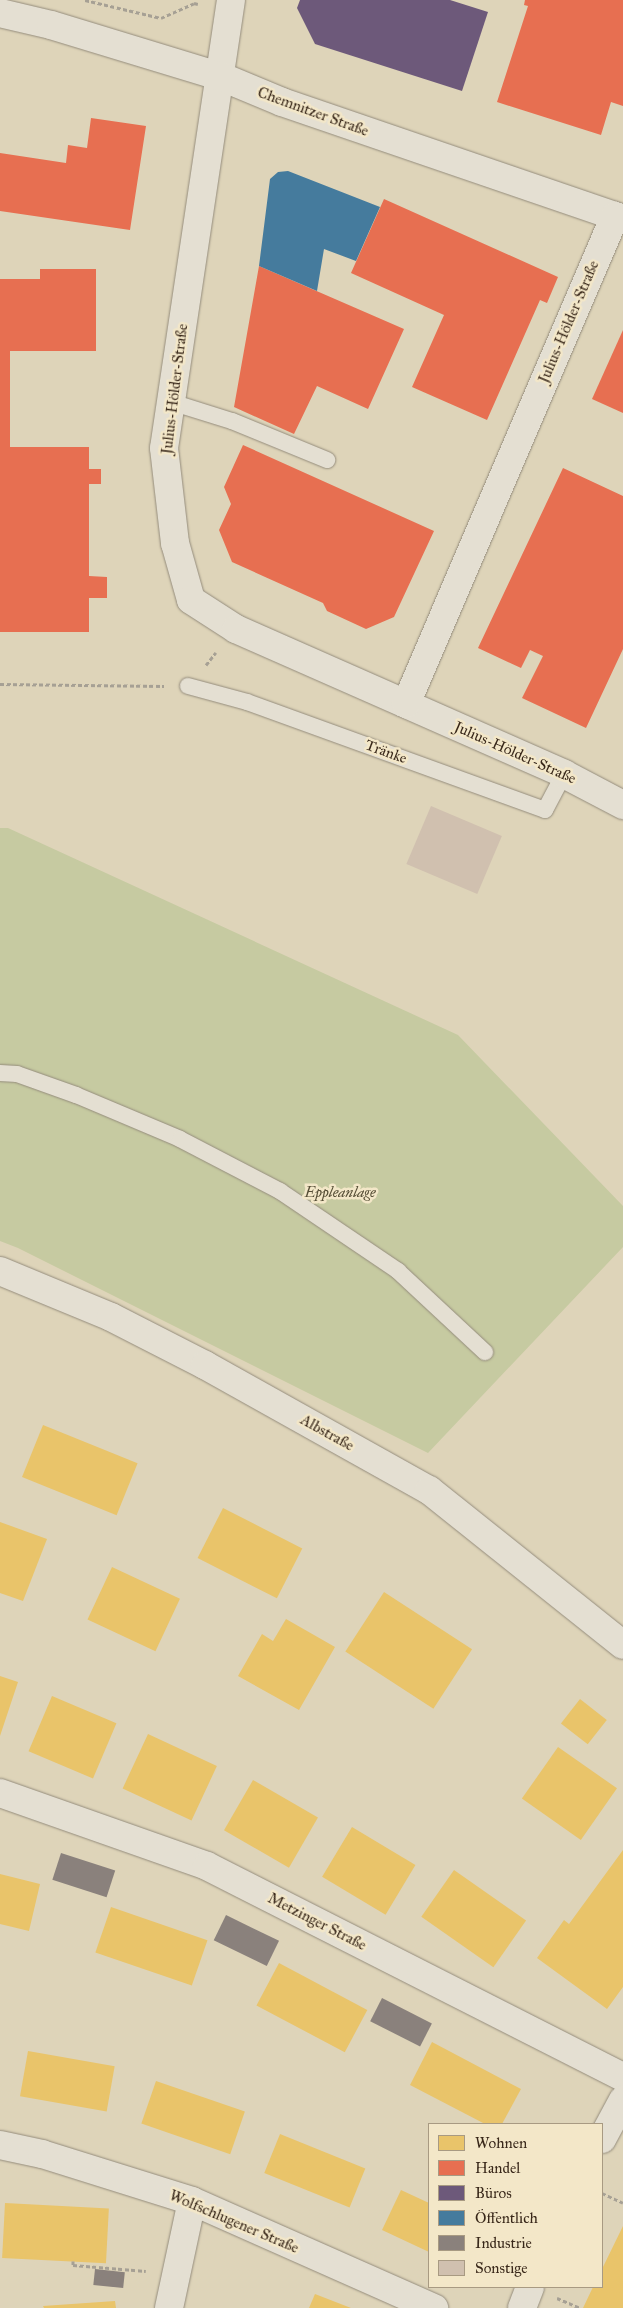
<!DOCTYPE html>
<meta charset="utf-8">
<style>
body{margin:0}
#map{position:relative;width:623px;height:2308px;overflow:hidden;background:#ded4b9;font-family:"IM FELL Great Primer",serif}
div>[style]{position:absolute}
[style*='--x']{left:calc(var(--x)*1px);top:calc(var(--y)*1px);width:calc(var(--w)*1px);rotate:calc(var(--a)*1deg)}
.green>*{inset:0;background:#c6caa1}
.homes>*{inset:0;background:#e9c46a;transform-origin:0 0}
.shops>*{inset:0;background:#e76f51}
.offices>*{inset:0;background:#6d597a}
.public>*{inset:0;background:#457b9d}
.industry>*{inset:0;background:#8a817c;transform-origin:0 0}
.building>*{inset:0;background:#d0c0af;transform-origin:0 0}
.path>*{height:3px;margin-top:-1.5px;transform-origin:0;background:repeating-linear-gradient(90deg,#a6a094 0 4px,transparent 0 6.5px)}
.roads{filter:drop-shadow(0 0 1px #948c7c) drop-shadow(0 0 1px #948c7c)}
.lane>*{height:16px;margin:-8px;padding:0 8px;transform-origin:8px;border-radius:8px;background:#e4dfd2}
.street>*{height:28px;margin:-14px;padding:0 14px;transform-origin:14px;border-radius:14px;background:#e4dfd2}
.secondary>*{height:28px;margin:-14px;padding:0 14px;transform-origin:14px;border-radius:14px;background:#e4dfd2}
span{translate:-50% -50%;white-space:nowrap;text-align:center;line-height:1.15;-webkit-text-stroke:5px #f3e7c8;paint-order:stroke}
.street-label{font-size:15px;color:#382719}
.park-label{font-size:15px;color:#564e36;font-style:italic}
.legend{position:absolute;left:428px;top:2123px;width:175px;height:165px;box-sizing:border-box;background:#f3e7c8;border:1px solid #a89a82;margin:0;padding:6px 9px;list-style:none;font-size:15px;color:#382719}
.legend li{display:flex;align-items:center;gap:10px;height:25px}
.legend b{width:25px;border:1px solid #a89a82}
</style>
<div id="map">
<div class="green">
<div style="clip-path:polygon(0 828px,8px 828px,458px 1035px,623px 1206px,623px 1247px,428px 1453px,18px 1248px,0 1241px)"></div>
</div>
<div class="homes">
<div style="left:43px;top:1425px;width:102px;height:56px;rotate:22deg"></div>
<div style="left:223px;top:1508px;width:89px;height:56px;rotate:27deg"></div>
<div style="clip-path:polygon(0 1522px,47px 1539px,23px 1601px,0 1593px)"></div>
<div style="left:112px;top:1567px;width:75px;height:58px;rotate:25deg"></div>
<div style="left:384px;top:1592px;width:105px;height:71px;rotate:33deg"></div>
<div style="clip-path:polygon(286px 1619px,335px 1647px,299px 1710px,238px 1676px,262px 1634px,273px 1641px)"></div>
<div style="clip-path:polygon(0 1676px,18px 1682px,0 1736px)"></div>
<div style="left:52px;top:1696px;width:70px;height:60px;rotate:23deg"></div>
<div style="left:580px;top:1699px;width:34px;height:31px;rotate:38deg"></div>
<div style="left:148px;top:1734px;width:76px;height:60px;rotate:25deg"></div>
<div style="left:558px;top:1747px;width:72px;height:63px;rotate:35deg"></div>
<div style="left:253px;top:1780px;width:75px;height:58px;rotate:30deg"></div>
<div style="left:352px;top:1827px;width:74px;height:58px;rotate:31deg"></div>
<div style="clip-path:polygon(623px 1850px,623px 1987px,607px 2009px,537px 1958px,564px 1920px,569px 1924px)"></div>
<div style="left:454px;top:1870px;width:88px;height:57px;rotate:35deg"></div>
<div style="clip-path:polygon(0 1874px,40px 1884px,29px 1931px,0 1924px)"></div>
<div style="left:111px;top:1907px;width:102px;height:48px;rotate:19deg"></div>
<div style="left:279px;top:1963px;width:100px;height:48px;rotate:28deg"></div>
<div style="clip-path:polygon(432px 2042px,521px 2089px,502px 2124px,485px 2124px,410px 2085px)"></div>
<div style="left:28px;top:2051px;width:88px;height:46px;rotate:10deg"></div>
<div style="left:156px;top:2081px;width:94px;height:45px;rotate:19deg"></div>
<div style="left:280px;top:2134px;width:92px;height:42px;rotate:22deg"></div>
<div style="clip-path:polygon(401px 2190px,429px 2203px,429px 2252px,382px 2230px)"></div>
<div style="left:5px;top:2203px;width:104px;height:55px;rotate:3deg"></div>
<div style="clip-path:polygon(623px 2226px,623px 2308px,583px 2308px,593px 2287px,602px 2287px,602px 2269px)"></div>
<div style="clip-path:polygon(315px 2294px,351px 2308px,309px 2308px)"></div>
<div style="clip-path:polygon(115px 2301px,116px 2308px,44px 2308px,43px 2306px)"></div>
</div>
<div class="shops">
<div style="clip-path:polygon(525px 0,623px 0,623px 106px,611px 102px,601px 135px,497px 102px,528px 6px,524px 5px)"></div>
<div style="clip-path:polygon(91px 118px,146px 126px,130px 230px,0 211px,0 153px,66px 163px,68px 145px,87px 148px)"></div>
<div style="clip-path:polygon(384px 199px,558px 277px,547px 303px,540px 300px,487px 420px,412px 387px,444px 315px,351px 273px)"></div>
<div style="clip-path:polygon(259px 266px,404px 329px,368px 409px,317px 386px,294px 434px,234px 407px)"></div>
<div style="clip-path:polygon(40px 269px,96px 269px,96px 351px,10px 351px,10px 447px,89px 447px,89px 469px,101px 469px,101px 484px,89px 484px,89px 576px,107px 577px,107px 598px,89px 598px,89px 632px,0 632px,0 279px,40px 279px)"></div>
<div style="clip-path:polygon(623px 330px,623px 413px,592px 399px)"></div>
<div style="clip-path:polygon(243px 445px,434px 531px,394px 617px,366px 629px,327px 611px,323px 603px,232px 562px,219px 530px,231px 504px,224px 487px)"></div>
<div style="clip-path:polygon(563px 468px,623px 496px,623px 649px,586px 728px,522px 698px,543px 656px,530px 650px,521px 668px,478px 648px)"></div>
</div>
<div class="offices">
<div style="clip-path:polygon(300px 0,450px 0,488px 12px,462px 91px,315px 44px,297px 8px)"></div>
</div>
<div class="public">
<div style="clip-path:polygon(288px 171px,380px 207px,356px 261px,324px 249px,317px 291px,259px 266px,270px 179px,278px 172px)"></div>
</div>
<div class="industry">
<div style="left:61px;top:1853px;width:57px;height:28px;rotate:18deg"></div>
<div style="left:226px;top:1915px;width:59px;height:28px;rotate:26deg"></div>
<div style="left:382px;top:1998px;width:56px;height:26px;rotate:27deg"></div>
<div style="left:95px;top:2269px;width:30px;height:16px;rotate:6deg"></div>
</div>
<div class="building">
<div style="left:431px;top:806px;width:77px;height:63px;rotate:23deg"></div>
</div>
<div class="path">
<div style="--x:85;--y:0;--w:78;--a:13.3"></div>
<div style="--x:161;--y:18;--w:36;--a:-24"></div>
<div style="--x:194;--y:3;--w:4;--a:14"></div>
<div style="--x:206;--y:665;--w:16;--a:-52"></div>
<div style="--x:0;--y:684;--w:164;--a:0.7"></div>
<div style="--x:602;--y:2193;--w:23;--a:25"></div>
<div style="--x:73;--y:2261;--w:4;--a:90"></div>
<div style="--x:73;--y:2265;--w:73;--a:4.7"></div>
<div style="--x:557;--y:2298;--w:25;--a:23"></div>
</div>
<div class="roads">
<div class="lane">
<div style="--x:171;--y:402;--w:64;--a:17.3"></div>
<div style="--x:232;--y:421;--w:103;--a:22.3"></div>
<div style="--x:188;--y:686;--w:61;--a:15.2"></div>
<div style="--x:247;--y:702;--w:317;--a:19.9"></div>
<div style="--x:545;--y:810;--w:41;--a:-62.2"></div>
<div style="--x:0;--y:1073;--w:17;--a:3"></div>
<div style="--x:17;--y:1074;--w:63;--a:19.6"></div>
<div style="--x:76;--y:1095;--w:113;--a:22.9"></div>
<div style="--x:180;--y:1139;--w:113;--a:27.5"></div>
<div style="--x:280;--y:1191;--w:143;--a:34.1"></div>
<div style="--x:398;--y:1271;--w:119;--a:43"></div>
</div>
<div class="street">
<div style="--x:231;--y:0;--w:453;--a:98.5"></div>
<div style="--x:164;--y:448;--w:96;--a:83.4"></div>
<div style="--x:175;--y:543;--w:59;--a:74.3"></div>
<div style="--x:191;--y:600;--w:54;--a:32.8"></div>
<div style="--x:236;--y:629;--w:359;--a:23.8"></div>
<div style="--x:564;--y:774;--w:67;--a:27.7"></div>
<div style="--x:0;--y:13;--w:52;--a:13.2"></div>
<div style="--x:51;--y:25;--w:179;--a:16.9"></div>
<div style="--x:222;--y:77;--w:65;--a:22.6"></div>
<div style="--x:282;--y:102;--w:361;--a:18.9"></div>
<div style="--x:406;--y:704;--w:531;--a:-66.82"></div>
<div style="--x:0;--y:1793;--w:219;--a:19.4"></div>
<div style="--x:207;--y:1866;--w:466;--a:26.9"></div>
<div style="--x:0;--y:2145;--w:43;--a:12.1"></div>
<div style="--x:42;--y:2154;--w:157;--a:17.4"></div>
<div style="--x:192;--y:2201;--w:265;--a:23.9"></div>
<div style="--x:169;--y:2308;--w:109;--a:-77.9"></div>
</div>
<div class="secondary">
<div style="--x:0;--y:1271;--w:120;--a:22.5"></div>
<div style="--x:111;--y:1317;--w:106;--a:27.1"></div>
<div style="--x:205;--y:1365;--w:257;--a:29.2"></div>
<div style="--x:429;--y:1490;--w:248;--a:38.6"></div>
<div style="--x:602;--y:2139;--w:44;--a:-61.7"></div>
<div style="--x:522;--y:2308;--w:22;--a:-69"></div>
</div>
</div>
<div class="street-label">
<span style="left:313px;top:112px;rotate:20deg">Chemnitzer Straße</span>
<span style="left:569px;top:322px;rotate:-67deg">Julius-Hölder-Straße</span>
<span style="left:175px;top:389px;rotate:-83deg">Julius-Hölder-Straße</span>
<span style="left:386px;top:752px;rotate:20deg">Tränke</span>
<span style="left:515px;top:753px;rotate:24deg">Julius-Hölder-Straße</span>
<span style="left:327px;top:1433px;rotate:29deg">Albstraße</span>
<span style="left:317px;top:1922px;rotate:27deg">Metzinger Straße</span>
<span style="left:234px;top:2222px;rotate:23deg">Wolfschlugener Straße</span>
</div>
<div class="park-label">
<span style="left:340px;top:1193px">Eppleanlage</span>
</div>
<ul class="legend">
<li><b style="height:14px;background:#e9c46a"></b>Wohnen</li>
<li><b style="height:14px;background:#e76f51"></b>Handel</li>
<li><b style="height:14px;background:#6d597a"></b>Büros</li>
<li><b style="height:14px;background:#457b9d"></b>Öffentlich</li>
<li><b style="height:14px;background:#8a817c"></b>Industrie</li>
<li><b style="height:14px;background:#d0c0af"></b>Sonstige</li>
</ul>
</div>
